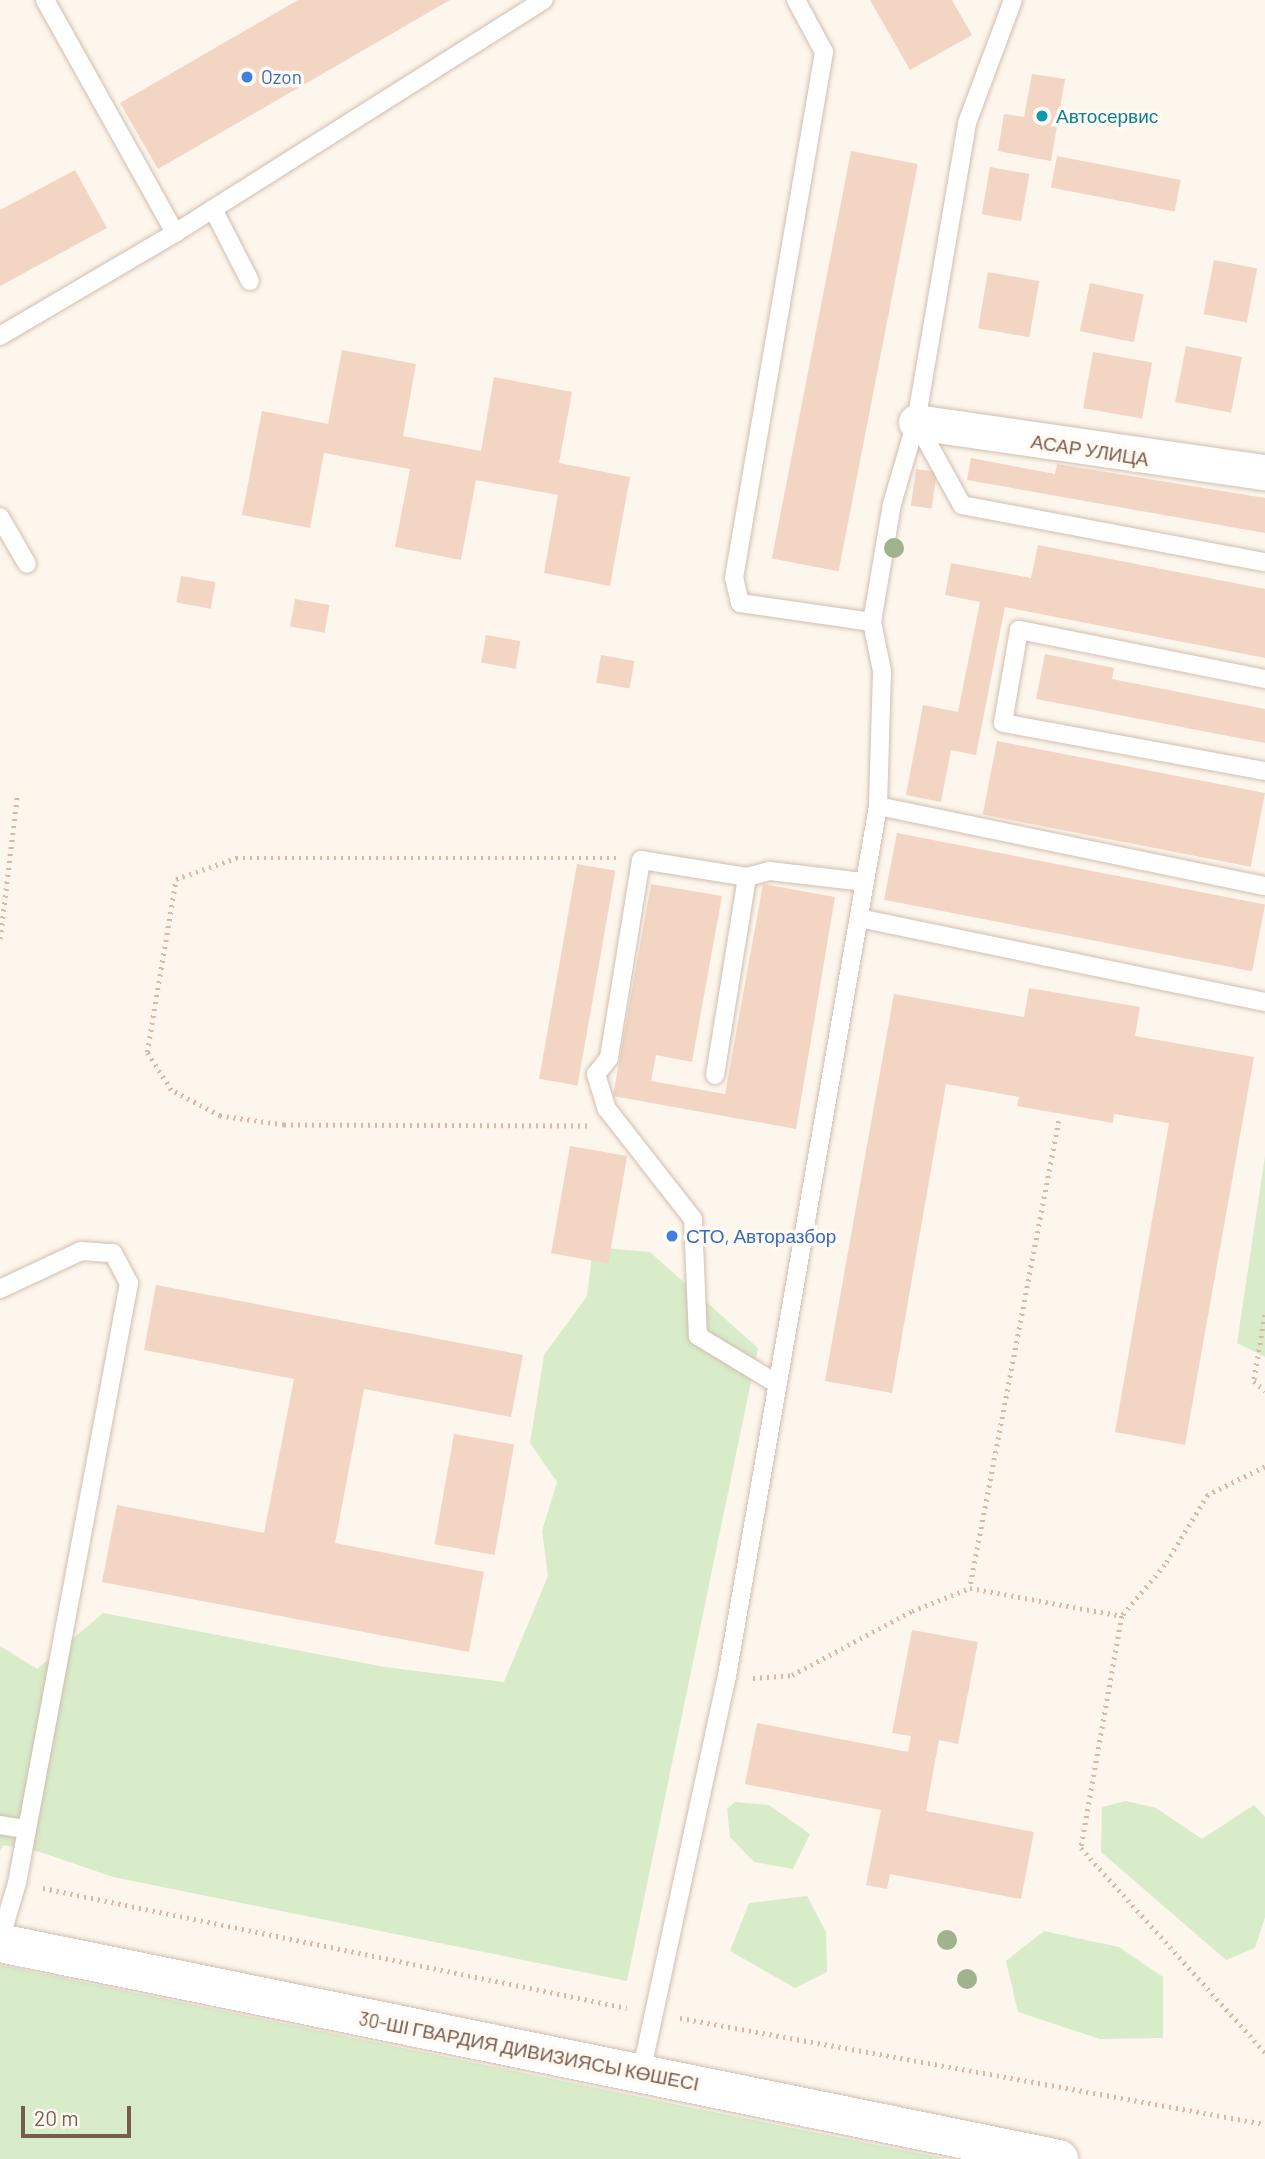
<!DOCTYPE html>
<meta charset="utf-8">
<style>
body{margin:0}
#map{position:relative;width:1265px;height:2159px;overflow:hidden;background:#fdf6ec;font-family:Barlow,sans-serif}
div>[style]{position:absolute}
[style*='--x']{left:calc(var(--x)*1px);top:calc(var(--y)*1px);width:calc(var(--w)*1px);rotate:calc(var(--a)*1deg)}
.green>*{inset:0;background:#d8ecc9}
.building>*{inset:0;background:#f3d5c3;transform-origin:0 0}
.path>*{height:4.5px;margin-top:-2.25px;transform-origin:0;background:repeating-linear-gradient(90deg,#d9b8a5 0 2px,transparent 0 7px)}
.roads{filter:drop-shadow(0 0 2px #d1beb0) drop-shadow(0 0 2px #d1beb0)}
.service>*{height:18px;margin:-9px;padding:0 9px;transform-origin:9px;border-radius:9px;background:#fff}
.minor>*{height:35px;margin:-17.5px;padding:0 17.5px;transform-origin:17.5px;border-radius:17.5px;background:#fff}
.tertiary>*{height:38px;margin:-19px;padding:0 19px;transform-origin:19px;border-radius:19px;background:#fff}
.trees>*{width:20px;height:20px;margin:-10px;border-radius:50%;background:#a0b28e}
.dots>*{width:19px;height:19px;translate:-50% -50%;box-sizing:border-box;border:4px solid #fffaf3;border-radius:50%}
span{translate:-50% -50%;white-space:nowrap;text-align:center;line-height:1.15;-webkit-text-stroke:7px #fffaf3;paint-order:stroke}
.shop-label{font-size:19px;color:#366cbe}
.left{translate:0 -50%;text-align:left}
.culture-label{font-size:19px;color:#0d838f}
.street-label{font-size:19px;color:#7a5c4d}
.scale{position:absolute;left:21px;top:2106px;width:110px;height:32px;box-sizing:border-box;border:4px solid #7a5c4d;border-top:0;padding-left:9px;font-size:21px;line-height:24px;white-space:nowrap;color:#7a5c4d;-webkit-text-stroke:5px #fffaf3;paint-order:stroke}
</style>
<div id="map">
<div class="green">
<div style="clip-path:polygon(1265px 1156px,1265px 1357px,1237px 1343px)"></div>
<div style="clip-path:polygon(593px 1247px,650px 1252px,758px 1348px,627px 1981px,113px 1877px,40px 1852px,3px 1845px,0 1851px,0 1646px,37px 1669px,103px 1613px,385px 1667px,504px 1682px,548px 1576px,542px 1531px,557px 1482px,530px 1443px,544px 1355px,587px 1296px)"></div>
<div style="clip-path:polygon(1126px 1801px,1156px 1808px,1202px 1839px,1254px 1805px,1265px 1817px,1265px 1917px,1255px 1948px,1226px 1960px,1101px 1852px,1102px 1807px)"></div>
<div style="clip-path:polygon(735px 1802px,769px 1805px,810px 1834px,793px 1869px,754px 1862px,730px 1837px,727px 1809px)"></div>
<div style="clip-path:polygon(807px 1896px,826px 1932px,827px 1972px,795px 1988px,730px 1951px,749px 1903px)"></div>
<div style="clip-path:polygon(1044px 1931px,1119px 1947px,1163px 1977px,1163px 2038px,1100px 2039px,1018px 2012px,1006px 1961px)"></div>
<div style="clip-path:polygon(0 1965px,694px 2108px,947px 2159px,0 2159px)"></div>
</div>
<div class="building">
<div style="clip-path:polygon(298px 0,450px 0,158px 169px,120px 103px)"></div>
<div style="clip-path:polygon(870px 0,952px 0,972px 35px,910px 70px)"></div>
<div style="clip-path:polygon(1032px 74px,1065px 79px,1051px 161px,998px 151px,1004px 114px,1024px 117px)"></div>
<div style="left:851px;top:151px;width:68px;height:415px;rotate:11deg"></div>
<div style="left:1057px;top:156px;width:126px;height:32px;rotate:11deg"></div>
<div style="left:990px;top:167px;width:40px;height:48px;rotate:10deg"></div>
<div style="clip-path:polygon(75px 170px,107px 228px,0 286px,0 210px)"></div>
<div style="left:1214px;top:260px;width:44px;height:55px;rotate:11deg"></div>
<div style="left:988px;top:272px;width:52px;height:57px;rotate:10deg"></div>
<div style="left:1090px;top:283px;width:55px;height:49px;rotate:12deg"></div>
<div style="left:1186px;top:346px;width:57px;height:57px;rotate:11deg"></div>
<div style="clip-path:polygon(342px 350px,416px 364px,403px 436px,481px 451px,494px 377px,572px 392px,559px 463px,630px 477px,610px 586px,544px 573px,558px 495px,476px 480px,461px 560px,395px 547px,410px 469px,324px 453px,310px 528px,242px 515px,262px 411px,328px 424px)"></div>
<div style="left:1093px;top:352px;width:60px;height:57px;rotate:10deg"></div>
<div style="clip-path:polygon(971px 458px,1055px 474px,1057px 464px,1265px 498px,1265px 533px,967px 480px)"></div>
<div style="left:916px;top:469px;width:21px;height:37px;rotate:8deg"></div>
<div style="clip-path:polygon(1038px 545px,1265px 589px,1265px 658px,1005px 607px,976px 755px,951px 750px,941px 802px,906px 795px,923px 705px,958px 712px,980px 602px,945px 595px,951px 563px,1031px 578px)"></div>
<div style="left:181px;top:576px;width:35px;height:27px;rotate:10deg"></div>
<div style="left:295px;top:599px;width:35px;height:28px;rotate:10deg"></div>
<div style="left:486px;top:635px;width:35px;height:28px;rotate:10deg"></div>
<div style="clip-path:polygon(1045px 654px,1114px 668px,1112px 679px,1265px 709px,1265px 743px,1036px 699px)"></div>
<div style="left:601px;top:655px;width:34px;height:28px;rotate:10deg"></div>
<div style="left:997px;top:741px;width:273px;height:75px;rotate:11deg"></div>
<div style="left:897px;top:833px;width:375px;height:68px;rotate:11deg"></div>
<div style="left:577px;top:864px;width:39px;height:218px;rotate:10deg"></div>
<div style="clip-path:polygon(651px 884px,722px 896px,692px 1062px,656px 1055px,651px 1081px,725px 1094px,763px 884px,835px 897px,796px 1129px,613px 1096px)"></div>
<div style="clip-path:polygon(1029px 988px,1140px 1007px,1135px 1036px,1254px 1057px,1185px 1445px,1115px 1432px,1169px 1123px,1114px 1114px,1113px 1123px,1017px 1106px,1019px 1097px,946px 1084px,892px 1393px,825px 1381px,894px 994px,1024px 1017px)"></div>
<div style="left:570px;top:1146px;width:58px;height:109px;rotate:10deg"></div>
<div style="clip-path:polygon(156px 1285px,523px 1355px,511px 1417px,364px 1389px,335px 1543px,484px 1572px,469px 1652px,102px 1582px,117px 1505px,264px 1533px,294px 1379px,144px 1350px)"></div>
<div style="left:454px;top:1434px;width:61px;height:112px;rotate:10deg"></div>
<div style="clip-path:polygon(912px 1630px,978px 1642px,958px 1744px,939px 1740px,926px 1811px,1034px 1832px,1021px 1899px,890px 1874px,887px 1889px,866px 1885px,881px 1810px,745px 1784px,757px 1723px,908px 1752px,911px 1736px,892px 1733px)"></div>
</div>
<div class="path">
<div style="--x:0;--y:939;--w:143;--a:-83.2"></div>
<div style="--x:1059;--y:1121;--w:475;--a:100.8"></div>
<div style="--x:970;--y:1588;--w:155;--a:10.4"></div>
<div style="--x:587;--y:1126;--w:303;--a:-179.8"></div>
<div style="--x:284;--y:1125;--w:65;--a:-172"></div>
<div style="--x:220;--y:1116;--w:55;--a:-152"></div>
<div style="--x:171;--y:1090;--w:45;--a:-122.3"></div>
<div style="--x:147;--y:1052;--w:175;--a:-80.5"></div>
<div style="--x:176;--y:879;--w:64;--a:-19.3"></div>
<div style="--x:236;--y:858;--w:380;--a:0"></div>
<div style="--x:1265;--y:1315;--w:67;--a:99.5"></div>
<div style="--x:1254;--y:1381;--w:15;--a:42"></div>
<div style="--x:1265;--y:1467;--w:64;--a:153.8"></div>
<div style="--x:1208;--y:1495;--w:82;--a:121.6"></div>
<div style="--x:1165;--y:1565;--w:67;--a:130.1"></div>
<div style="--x:1122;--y:1616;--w:236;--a:100"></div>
<div style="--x:1081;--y:1848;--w:275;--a:48"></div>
<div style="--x:753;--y:1678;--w:39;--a:-4"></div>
<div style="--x:792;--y:1675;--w:136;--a:-28.1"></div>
<div style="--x:912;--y:1611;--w:62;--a:-21.6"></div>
<div style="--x:43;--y:1888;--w:596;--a:11.61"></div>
<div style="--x:680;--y:2018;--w:595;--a:10.27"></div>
</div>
<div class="roads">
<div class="service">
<div style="--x:45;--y:0;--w:267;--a:60.8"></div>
<div style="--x:175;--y:233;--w:436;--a:-32.3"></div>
<div style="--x:213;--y:209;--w:81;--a:62.8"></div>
<div style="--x:0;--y:336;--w:203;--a:-30.5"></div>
<div style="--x:918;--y:425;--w:91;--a:61.2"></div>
<div style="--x:962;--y:505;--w:308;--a:10.7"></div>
<div style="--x:0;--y:517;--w:54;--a:60.1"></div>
<div style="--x:872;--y:622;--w:120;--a:-80.4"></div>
<div style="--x:892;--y:504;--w:85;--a:-73.7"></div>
<div style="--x:916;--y:422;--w:303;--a:-80.3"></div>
<div style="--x:967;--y:123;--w:131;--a:-69.5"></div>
<div style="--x:1265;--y:679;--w:251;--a:-168.7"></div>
<div style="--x:1019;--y:630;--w:94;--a:99.8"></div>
<div style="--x:1003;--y:723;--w:266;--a:10.4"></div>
<div style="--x:878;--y:806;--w:395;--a:11.7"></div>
<div style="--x:747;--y:877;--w:24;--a:-15"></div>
<div style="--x:770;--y:871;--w:95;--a:6.7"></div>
<div style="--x:859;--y:918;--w:415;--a:11.7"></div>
<div style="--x:715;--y:1075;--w:201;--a:-80.8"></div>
<div style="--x:747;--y:877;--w:107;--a:-170.9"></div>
<div style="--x:641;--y:860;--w:201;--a:99.2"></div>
<div style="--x:609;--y:1058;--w:21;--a:129"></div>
<div style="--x:596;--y:1074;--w:37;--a:73"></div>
<div style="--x:607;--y:1109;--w:140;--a:52"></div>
<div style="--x:693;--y:1219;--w:117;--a:87.6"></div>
<div style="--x:698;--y:1336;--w:89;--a:31.2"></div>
<div style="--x:0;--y:1289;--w:89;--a:-25.1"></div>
<div style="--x:81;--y:1251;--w:32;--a:4"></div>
<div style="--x:113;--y:1253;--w:34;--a:62"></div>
<div style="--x:129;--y:1283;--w:610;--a:100.57"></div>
<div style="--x:17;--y:1883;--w:59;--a:106.6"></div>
<div style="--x:0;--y:1825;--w:26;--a:9"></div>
<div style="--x:641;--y:2073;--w:406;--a:-77.8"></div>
<div style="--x:727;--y:1676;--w:883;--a:-80.15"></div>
<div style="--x:878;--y:806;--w:135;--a:-88.3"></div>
<div style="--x:882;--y:671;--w:50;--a:-101.5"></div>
<div style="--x:872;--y:622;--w:133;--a:-171.8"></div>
<div style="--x:740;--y:603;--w:26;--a:-103"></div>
<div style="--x:734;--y:578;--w:534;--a:-80.29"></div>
<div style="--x:824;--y:52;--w:59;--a:-118.3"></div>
</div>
<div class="minor">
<div style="--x:916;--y:422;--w:353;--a:8.2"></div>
</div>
<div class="tertiary">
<div style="--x:0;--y:1943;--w:1081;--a:11.53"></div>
</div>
</div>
<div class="trees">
<div style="left:894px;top:548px"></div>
<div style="left:947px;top:1940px"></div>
<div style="left:967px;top:1979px"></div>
</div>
<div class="dots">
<div style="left:247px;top:77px;background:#3f7fe0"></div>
<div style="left:1042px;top:116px;background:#0f9aa8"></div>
<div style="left:672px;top:1236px;background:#3f7fe0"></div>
</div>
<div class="shop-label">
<span class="left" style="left:261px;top:77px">Ozon</span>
<span class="left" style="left:686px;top:1236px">СТО, Авторазбор</span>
</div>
<div class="culture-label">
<span class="left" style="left:1056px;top:116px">Автосервис</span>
</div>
<div class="street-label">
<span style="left:1090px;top:450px;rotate:9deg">АСАР УЛИЦА</span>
<span style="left:529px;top:2051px;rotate:11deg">30-ШІ ГВАРДИЯ ДИВИЗИЯСЫ КӨШЕСІ</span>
</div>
<div class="scale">20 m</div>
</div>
